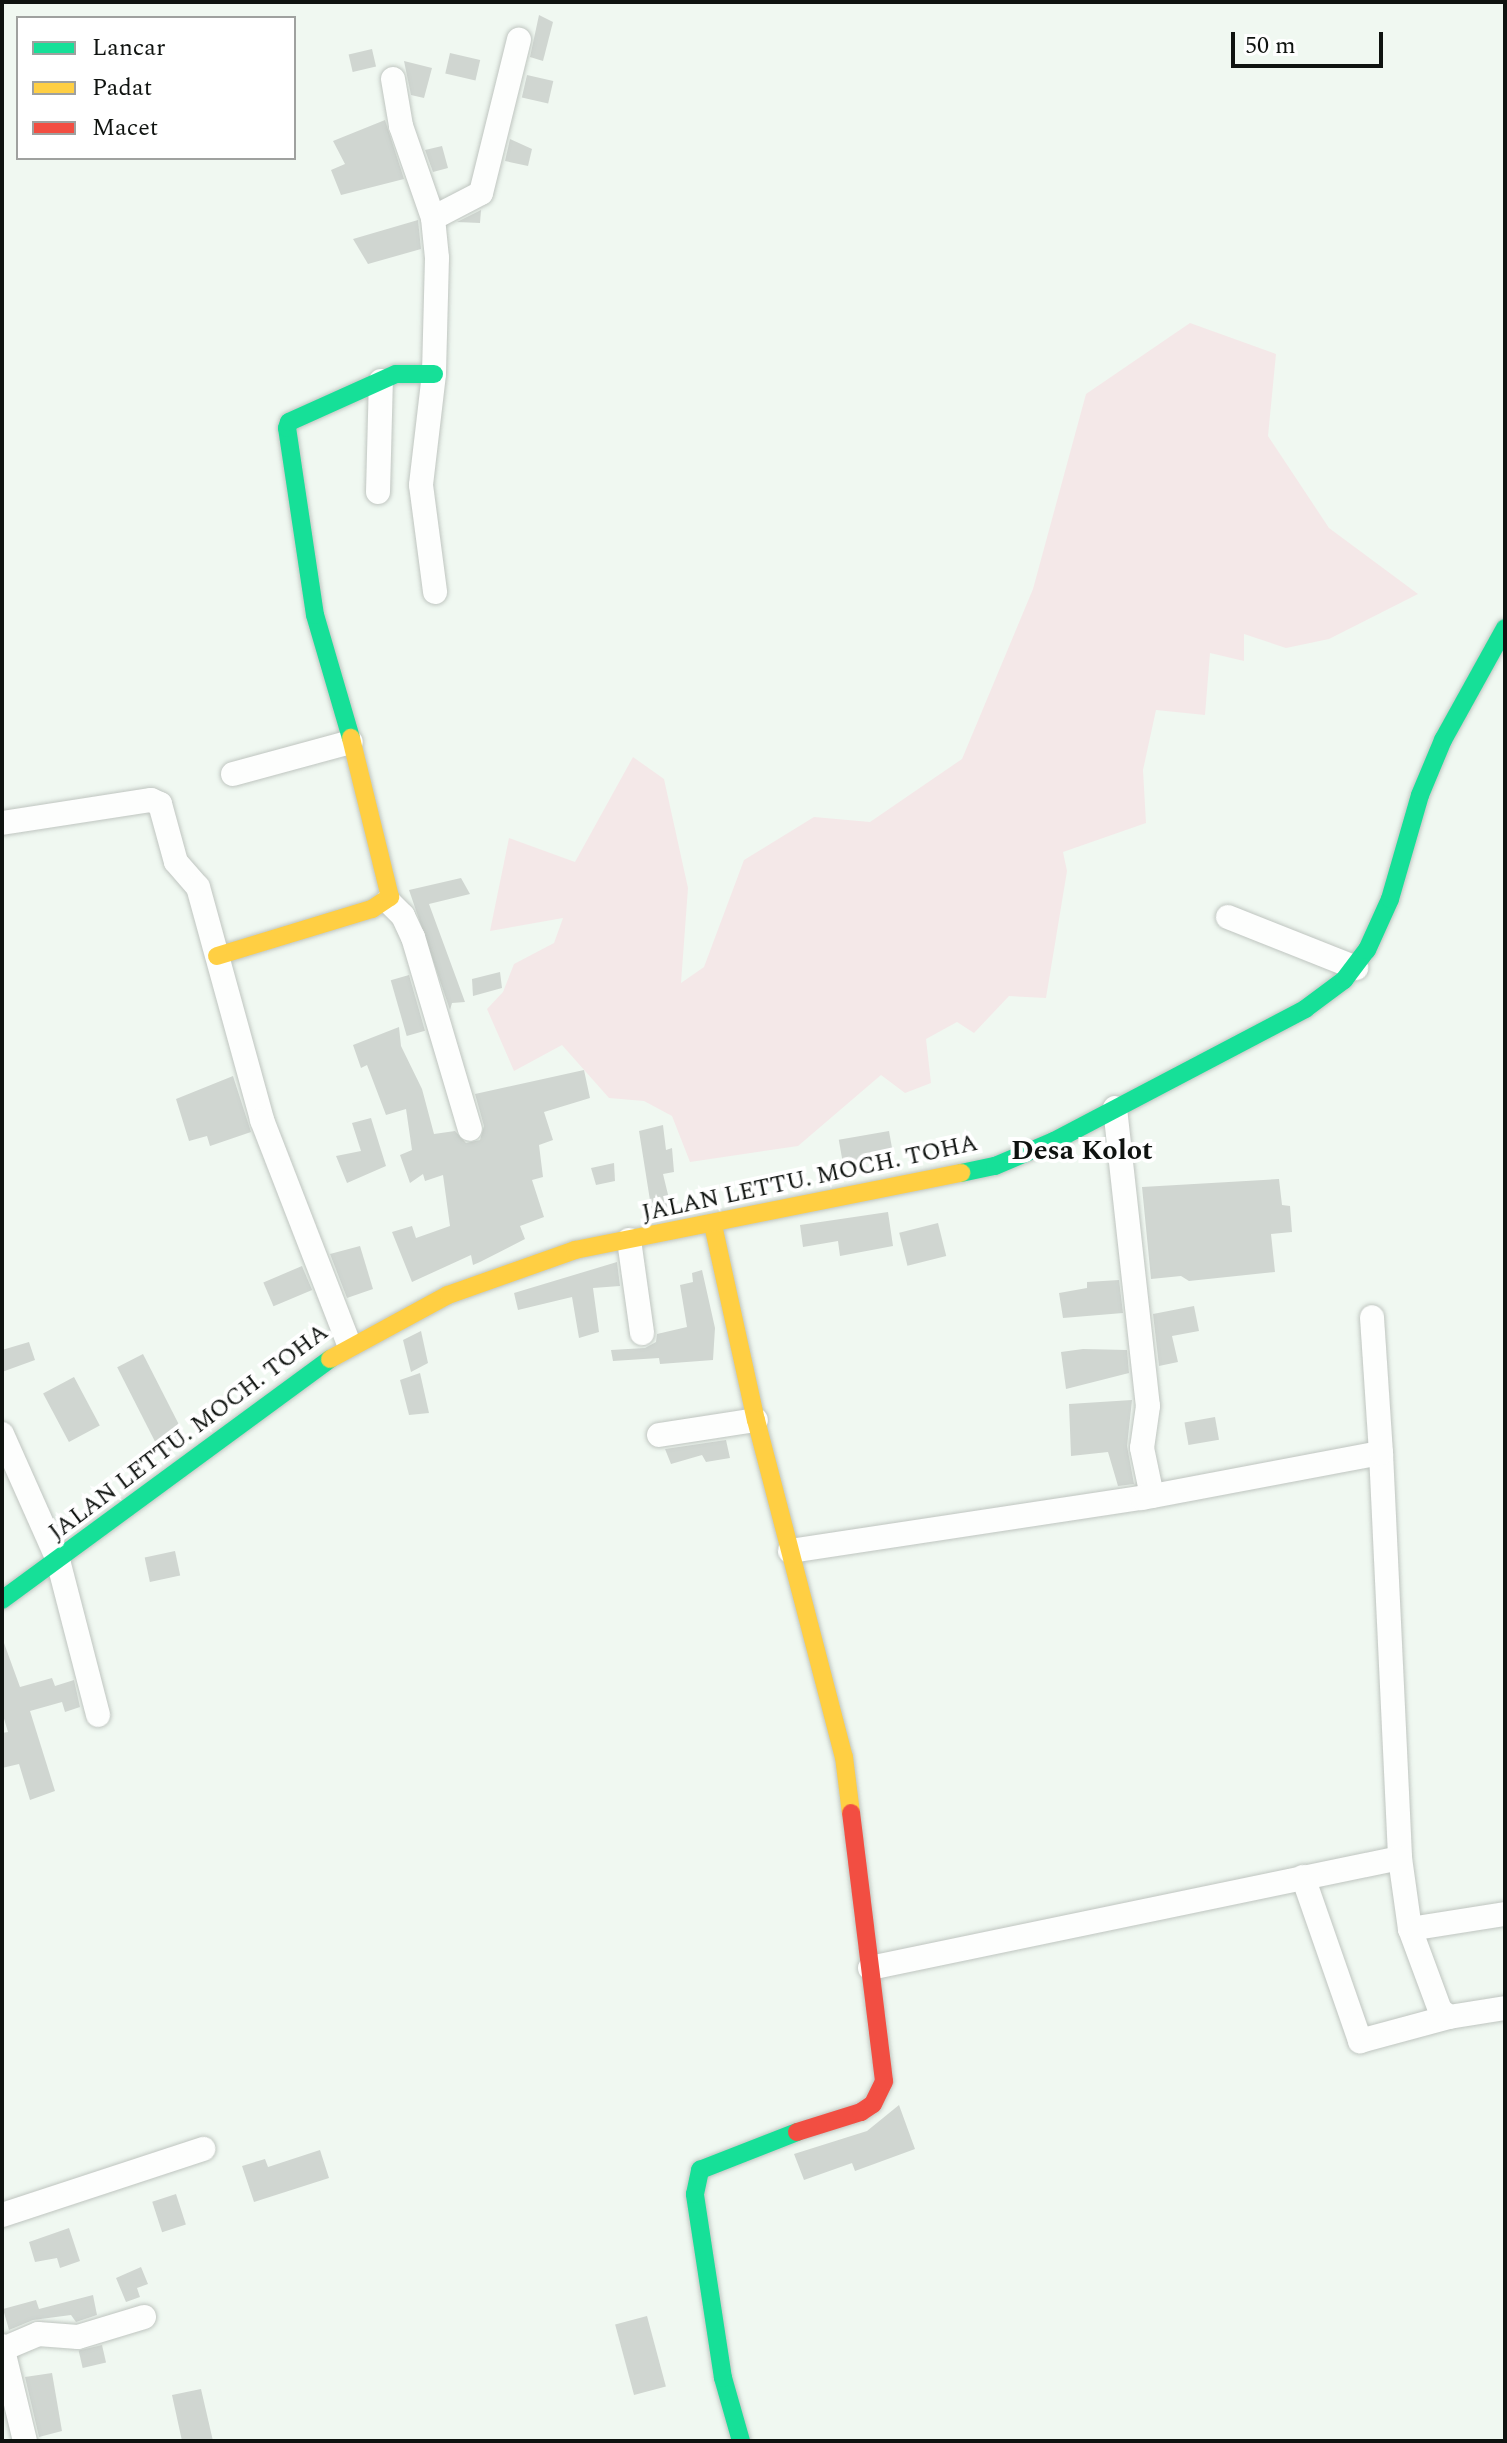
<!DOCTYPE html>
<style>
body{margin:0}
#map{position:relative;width:1507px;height:2443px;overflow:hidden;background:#f0f8f1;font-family:Spectral,serif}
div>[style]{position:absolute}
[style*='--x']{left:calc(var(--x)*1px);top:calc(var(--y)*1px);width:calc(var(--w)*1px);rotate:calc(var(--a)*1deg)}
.green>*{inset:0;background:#f4e8e8}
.building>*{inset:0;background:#d0d6d1;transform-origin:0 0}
.roads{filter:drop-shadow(0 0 2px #bfc5c0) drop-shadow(0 0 2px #bfc5c0)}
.street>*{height:24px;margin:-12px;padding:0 12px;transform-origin:12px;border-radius:12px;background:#fdfefd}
.fast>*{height:18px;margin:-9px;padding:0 9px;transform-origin:9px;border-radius:9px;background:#16e098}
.slow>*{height:18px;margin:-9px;padding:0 9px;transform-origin:9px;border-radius:9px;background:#ffcf43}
.jam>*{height:18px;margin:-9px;padding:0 9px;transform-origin:9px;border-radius:9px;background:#f24e42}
span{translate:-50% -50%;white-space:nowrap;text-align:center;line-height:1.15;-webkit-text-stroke:8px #fff;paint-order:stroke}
.street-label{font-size:24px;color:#0f1310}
.quarter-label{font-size:28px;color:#0f1310;font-weight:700}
.frame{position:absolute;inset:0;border:4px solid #0f1310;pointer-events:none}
.legend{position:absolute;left:16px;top:16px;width:280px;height:144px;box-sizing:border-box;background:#fff;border:2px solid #9fa19f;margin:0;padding:10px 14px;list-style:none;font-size:24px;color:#0f1310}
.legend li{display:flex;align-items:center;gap:16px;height:40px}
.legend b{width:40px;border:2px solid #9fa19f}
.scale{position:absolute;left:1231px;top:32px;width:152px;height:36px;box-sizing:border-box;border:4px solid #0f1310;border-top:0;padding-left:10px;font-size:24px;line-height:28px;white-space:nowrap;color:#0f1310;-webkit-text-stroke:6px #fff;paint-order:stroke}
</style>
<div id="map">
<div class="green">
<div style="clip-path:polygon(1190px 323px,1276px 354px,1268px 436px,1329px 528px,1418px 594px,1329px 639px,1286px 648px,1244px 634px,1244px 661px,1210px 653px,1205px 715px,1156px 710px,1143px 770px,1146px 823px,1063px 852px,1067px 871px,1046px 998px,1009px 996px,974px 1033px,957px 1022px,926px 1039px,931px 1083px,905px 1093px,881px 1075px,798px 1146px,690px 1162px,672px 1116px,644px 1101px,609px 1098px,562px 1045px,514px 1071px,487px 1009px,503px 992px,514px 964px,554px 943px,563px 918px,490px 931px,509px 838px,575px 862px,633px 757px,664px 779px,688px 888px,681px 983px,704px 967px,744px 860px,814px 817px,870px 822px,962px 759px,1033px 589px,1086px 394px)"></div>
</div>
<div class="building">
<div style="clip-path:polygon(539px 15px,553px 22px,543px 61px,530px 57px)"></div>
<div style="left:372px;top:49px;width:18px;height:24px;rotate:77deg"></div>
<div style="left:450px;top:53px;width:31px;height:21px;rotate:13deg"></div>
<div style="clip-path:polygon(404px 61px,432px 68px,424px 98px,411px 95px)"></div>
<div style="left:527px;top:75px;width:27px;height:23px;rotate:13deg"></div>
<div style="clip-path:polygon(385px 120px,404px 179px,341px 195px,331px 170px,345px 164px,333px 141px)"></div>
<div style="clip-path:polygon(510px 139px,532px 149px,528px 166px,505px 161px)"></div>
<div style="clip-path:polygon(442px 146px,448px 168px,433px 172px,425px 150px)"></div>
<div style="clip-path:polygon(481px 210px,480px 223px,457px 222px)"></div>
<div style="clip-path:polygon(418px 220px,421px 249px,368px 264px,353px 239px)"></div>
<div style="clip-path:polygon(461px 878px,470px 894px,429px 904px,465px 1002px,452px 1003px,450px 1010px,409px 890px)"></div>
<div style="clip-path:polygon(500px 972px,502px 988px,473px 996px,472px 979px)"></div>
<div style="left:409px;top:975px;width:58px;height:19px;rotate:74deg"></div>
<div style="clip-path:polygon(399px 1027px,401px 1046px,422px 1089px,434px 1134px,455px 1131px,466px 1143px,480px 1140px,484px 1126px,475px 1094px,584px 1070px,590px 1098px,544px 1112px,553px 1140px,539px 1145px,543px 1177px,532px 1180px,544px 1217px,520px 1226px,525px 1239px,480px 1262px,473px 1265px,471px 1255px,412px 1282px,392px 1232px,412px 1226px,416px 1238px,450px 1226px,443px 1175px,425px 1181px,423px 1174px,410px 1183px,400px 1155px,412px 1150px,406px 1109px,386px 1115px,367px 1065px,361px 1068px,353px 1045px)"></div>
<div style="clip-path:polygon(233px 1076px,251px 1132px,210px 1146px,207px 1136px,189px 1141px,176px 1099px)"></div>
<div style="clip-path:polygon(371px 1118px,386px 1166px,347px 1183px,336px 1156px,361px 1151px,352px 1123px)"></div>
<div style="clip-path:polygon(663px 1125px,666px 1150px,672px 1148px,674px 1172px,663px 1174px,671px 1207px,652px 1213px,639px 1131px)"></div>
<div style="left:889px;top:1131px;width:27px;height:51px;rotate:80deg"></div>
<div style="clip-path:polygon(614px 1163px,615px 1181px,596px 1185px,591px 1168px)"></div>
<div style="clip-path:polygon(1279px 1179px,1282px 1205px,1290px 1206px,1292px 1232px,1271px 1234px,1275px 1272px,1189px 1281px,1181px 1276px,1151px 1279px,1142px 1187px)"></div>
<div style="clip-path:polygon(888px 1212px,893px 1246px,840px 1256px,838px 1241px,803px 1247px,800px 1225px)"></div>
<div style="left:938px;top:1223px;width:34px;height:40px;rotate:76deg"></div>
<div style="clip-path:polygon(360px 1246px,373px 1289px,347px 1298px,330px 1254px)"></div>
<div style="clip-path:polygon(617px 1262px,620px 1286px,593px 1288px,599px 1332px,579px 1338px,572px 1297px,518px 1310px,514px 1293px)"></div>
<div style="left:302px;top:1266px;width:26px;height:42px;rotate:67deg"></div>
<div style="clip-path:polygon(702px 1270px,715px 1328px,713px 1360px,660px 1364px,659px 1358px,613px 1361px,611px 1350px,645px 1348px,656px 1342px,657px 1334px,687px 1327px,680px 1285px,693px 1282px,692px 1273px)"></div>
<div style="clip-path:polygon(1119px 1280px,1123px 1313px,1063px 1318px,1059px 1293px,1087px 1288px,1087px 1282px)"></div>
<div style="clip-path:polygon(1194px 1306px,1199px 1331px,1172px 1336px,1178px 1362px,1159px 1366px,1153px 1314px)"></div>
<div style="clip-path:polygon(421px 1331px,428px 1363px,411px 1372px,403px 1340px)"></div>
<div style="clip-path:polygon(29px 1342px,35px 1360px,2px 1372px,2px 1350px)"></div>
<div style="clip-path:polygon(1083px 1349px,1127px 1350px,1129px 1373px,1066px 1389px,1061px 1352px)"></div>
<div style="left:143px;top:1354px;width:99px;height:29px;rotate:63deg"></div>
<div style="clip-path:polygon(420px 1373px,429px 1413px,409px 1415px,400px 1380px)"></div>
<div style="left:74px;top:1377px;width:55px;height:35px;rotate:62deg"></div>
<div style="clip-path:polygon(1132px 1400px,1127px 1446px,1134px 1484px,1118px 1486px,1108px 1452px,1071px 1456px,1069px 1404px)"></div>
<div style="left:1215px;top:1417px;width:23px;height:31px;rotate:80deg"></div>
<div style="clip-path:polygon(726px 1440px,730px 1458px,706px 1462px,702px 1455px,671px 1464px,665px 1449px)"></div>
<div style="left:175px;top:1551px;width:25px;height:31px;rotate:78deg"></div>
<div style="clip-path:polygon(4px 1643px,20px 1687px,52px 1678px,55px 1686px,74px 1680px,80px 1707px,65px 1712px,62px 1702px,30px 1711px,55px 1791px,30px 1800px,19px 1764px,2px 1768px,2px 1733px,8px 1732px,2px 1712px)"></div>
<div style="clip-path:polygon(899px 2105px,915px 2149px,855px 2171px,852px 2163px,804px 2180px,794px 2154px,867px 2131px)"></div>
<div style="clip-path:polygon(320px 2150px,329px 2178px,254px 2202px,242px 2166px,265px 2159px,268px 2167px)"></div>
<div style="left:176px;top:2194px;width:32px;height:25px;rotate:72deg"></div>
<div style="clip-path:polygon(69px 2228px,80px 2261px,60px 2268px,57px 2258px,35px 2262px,29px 2242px)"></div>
<div style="clip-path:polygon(141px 2267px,148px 2284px,137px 2288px,140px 2297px,126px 2302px,116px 2278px)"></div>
<div style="clip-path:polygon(93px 2295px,97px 2315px,76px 2322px,71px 2315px,33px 2320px,9px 2330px,3px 2309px,36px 2300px,39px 2309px)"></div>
<div style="left:647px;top:2316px;width:73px;height:33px;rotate:75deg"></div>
<div style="left:102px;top:2345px;width:18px;height:24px;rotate:77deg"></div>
<div style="clip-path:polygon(52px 2373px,62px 2431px,39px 2437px,25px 2377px)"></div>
<div style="clip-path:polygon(201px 2389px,213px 2441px,182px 2441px,172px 2395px)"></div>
</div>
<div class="roads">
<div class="street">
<div style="--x:393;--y:79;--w:48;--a:80.3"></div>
<div style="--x:401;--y:126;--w:97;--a:70.8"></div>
<div style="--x:433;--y:218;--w:40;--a:84.3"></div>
<div style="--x:437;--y:258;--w:116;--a:91.5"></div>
<div style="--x:434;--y:374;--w:112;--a:96.7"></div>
<div style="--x:421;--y:485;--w:108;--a:82.5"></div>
<div style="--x:433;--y:218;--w:54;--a:-27.5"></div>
<div style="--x:481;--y:193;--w:158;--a:-76.1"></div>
<div style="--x:378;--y:492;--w:111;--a:-88.5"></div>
<div style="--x:233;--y:774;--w:122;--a:-15.2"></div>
<div style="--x:2;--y:823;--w:151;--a:-8.8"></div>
<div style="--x:151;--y:800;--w:10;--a:24"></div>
<div style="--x:160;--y:804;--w:60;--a:74.6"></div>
<div style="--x:176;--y:862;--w:33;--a:49"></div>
<div style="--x:198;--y:887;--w:242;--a:74.6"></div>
<div style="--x:262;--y:1120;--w:240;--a:68.8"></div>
<div style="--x:388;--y:901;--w:21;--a:45"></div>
<div style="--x:403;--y:916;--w:23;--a:65"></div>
<div style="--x:413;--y:937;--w:200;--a:73.5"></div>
<div style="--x:1228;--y:917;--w:138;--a:21.7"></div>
<div style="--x:1115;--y:1108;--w:300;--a:83.7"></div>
<div style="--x:1148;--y:1406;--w:42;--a:98.1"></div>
<div style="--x:1142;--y:1448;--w:49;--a:78.2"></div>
<div style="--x:629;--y:1240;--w:94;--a:82"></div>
<div style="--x:2;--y:1434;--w:138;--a:66"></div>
<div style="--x:58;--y:1560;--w:160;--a:75.5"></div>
<div style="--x:659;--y:1435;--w:98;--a:-8.8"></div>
<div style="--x:1381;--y:1453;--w:405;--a:87.3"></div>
<div style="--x:790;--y:1551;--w:356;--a:-8.6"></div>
<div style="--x:1142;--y:1498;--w:243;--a:-10.7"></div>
<div style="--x:1381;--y:1453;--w:136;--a:-93.8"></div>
<div style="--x:1303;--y:1877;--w:174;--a:70.8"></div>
<div style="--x:1360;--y:2041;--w:92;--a:-15.1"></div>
<div style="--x:1410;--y:1929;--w:96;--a:-9"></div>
<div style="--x:870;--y:1968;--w:541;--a:-11.73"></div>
<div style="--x:1400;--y:1858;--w:72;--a:82"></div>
<div style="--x:1410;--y:1929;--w:86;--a:69.7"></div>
<div style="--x:1440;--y:2010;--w:11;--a:38"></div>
<div style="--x:1449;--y:2017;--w:57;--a:-9.1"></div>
<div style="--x:2;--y:2215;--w:212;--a:-18.2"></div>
<div style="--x:2;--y:2346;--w:98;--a:76.4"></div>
<div style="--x:3;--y:2349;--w:38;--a:-23"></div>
<div style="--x:38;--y:2334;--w:40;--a:4.3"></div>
<div style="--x:78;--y:2337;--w:69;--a:-16.9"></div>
</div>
<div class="fast">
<div style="--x:351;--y:738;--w:128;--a:-106.3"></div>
<div style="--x:315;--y:615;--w:189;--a:-98.5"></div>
<div style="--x:287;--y:428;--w:6;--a:-72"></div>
<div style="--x:289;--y:422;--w:117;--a:-24.2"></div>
<div style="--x:396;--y:374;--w:38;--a:0"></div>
<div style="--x:961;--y:1173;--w:35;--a:-12"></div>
<div style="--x:995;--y:1166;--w:64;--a:-23"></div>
<div style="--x:1054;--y:1141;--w:284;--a:-27.7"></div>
<div style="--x:1305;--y:1009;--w:49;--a:-36.6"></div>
<div style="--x:1344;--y:980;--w:38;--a:-53"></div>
<div style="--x:1367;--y:950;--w:56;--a:-65.7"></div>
<div style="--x:1390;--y:899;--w:108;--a:-73.9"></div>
<div style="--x:1420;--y:795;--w:60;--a:-67.3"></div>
<div style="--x:1443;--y:740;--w:128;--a:-61"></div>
<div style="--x:2;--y:1600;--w:407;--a:-36.3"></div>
<div style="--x:741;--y:2441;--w:66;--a:-105.9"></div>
<div style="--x:723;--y:2378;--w:186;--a:-98.7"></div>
<div style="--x:695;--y:2194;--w:25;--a:-78"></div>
<div style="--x:700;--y:2170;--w:104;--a:-21.4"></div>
</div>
<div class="slow">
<div style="--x:217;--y:956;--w:162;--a:-16.9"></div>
<div style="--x:372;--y:909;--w:22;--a:-34"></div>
<div style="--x:390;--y:897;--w:164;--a:-103.8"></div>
<div style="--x:713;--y:1225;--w:200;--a:77.6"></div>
<div style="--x:756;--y:1420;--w:348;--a:75.4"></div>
<div style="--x:844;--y:1757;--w:56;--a:82.9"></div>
<div style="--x:330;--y:1359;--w:134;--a:-28.5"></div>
<div style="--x:448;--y:1295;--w:135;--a:-19.5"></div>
<div style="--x:575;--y:1250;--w:394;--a:-11.3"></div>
</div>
<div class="jam">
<div style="--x:797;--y:2132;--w:67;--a:-17.4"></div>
<div style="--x:861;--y:2112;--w:14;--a:-34"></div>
<div style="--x:873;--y:2104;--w:25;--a:-64"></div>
<div style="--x:884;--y:2081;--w:270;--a:-97"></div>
</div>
</div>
<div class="street-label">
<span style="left:810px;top:1179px;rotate:-12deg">JALAN LETTU. MOCH. TOHA</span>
<span style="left:189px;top:1433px;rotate:-37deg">JALAN LETTU. MOCH. TOHA</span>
</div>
<div class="quarter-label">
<span style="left:1082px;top:1151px">Desa Kolot</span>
</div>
<div class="frame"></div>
<ul class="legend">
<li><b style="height:10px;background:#16e098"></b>Lancar</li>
<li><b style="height:10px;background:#ffcf43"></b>Padat</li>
<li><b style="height:10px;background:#f24e42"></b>Macet</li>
</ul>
<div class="scale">50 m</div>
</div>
